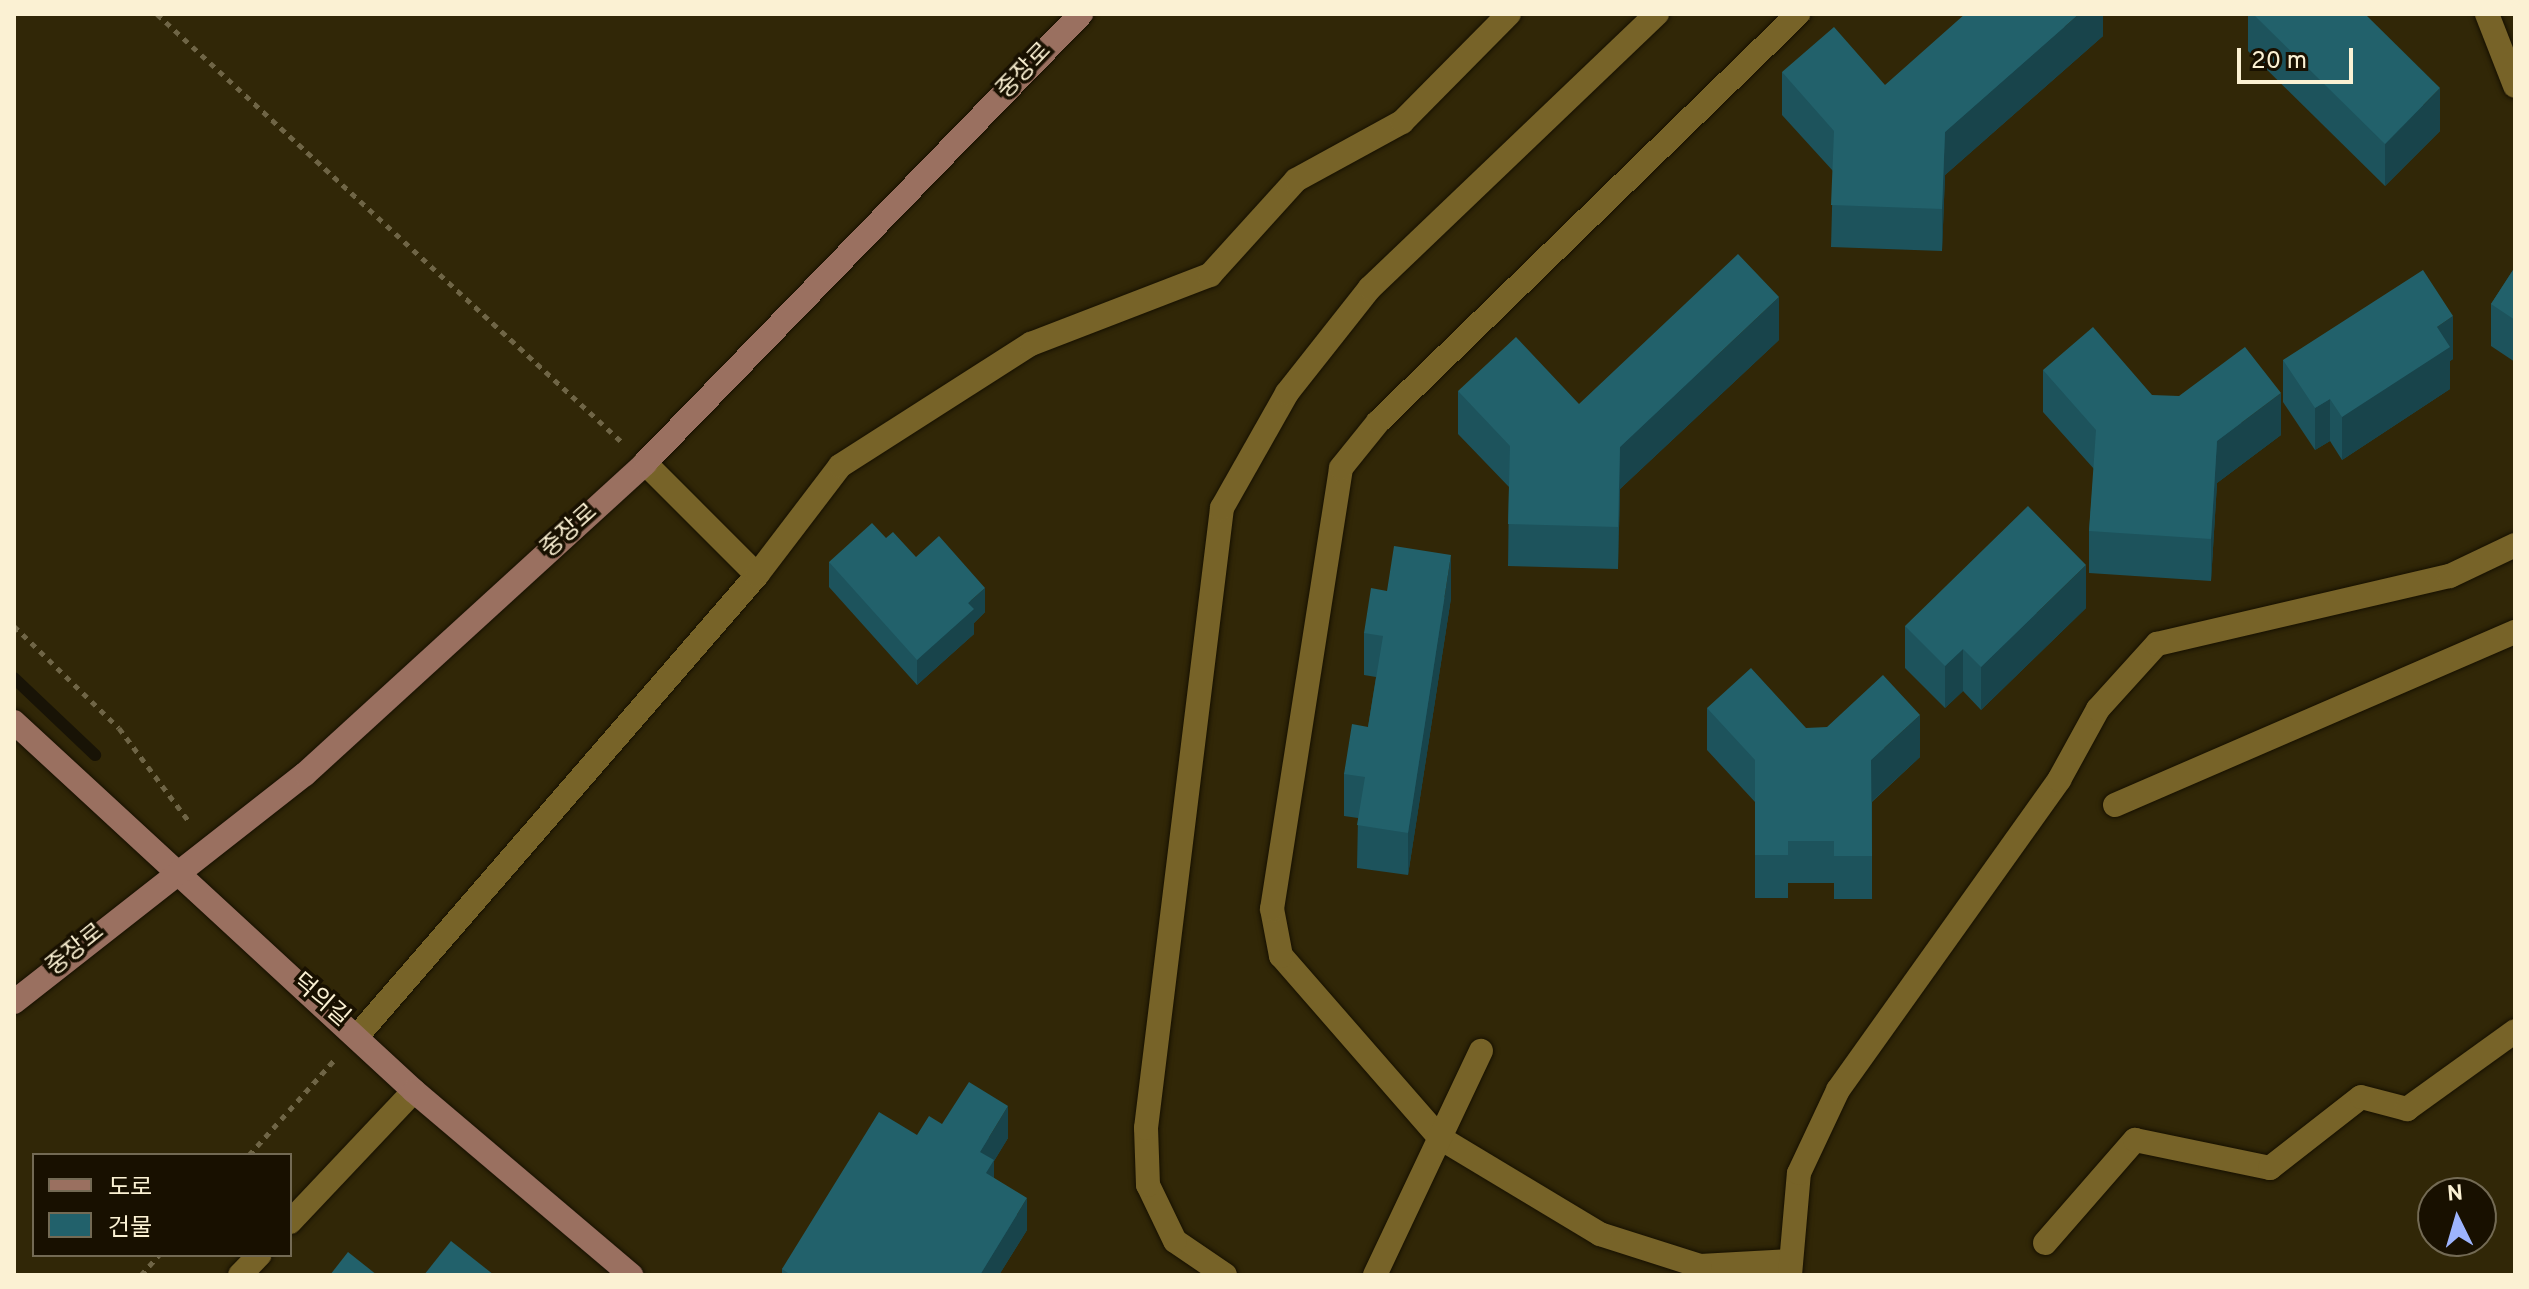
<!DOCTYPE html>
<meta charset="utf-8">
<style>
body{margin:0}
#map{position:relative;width:2529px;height:1289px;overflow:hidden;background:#312707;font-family:Overpass,"Noto Sans KR",sans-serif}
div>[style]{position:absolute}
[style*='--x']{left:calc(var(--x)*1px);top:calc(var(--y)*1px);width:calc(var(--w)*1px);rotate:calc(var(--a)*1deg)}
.stream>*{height:12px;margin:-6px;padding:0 6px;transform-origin:6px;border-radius:6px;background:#181306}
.path>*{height:5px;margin-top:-2.5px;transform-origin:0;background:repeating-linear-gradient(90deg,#6f6546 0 6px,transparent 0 12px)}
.roads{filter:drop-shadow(0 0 2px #161001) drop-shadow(0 0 2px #161001)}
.lane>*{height:24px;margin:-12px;padding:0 12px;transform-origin:12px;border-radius:12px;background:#776328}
.street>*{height:24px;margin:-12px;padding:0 12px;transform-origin:12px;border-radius:12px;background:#776328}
.secondary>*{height:24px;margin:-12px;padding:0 12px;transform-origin:12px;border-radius:12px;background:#9a7060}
.wall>*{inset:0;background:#1d535c}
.shaded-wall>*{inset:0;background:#18444b}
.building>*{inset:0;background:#22616b}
span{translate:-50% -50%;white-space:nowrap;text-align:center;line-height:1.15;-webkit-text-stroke:7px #181000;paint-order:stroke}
.street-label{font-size:24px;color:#fbf1d3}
.frame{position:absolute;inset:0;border:16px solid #fbf1d3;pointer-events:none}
.legend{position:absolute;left:32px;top:1153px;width:260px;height:104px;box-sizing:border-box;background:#181000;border:2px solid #736a54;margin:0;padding:10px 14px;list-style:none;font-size:24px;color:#fbf1d3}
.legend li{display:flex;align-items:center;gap:16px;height:40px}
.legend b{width:40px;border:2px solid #736a54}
.north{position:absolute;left:2417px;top:1177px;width:80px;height:80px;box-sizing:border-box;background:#181000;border:2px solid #736a54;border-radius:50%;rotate:355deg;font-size:22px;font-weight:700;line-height:32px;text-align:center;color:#fbf1d3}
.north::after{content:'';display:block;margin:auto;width:28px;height:36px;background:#9db4fd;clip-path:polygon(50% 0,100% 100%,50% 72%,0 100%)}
.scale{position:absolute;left:2237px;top:48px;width:116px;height:36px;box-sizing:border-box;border:4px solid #fbf1d3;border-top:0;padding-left:10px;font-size:24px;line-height:28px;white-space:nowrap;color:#fbf1d3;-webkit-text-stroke:6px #181000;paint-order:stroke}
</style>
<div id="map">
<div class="stream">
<div style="--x:14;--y:678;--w:112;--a:43.5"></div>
</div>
<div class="path">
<div style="--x:157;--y:14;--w:635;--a:42.64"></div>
<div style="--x:14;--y:626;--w:146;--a:44.2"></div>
<div style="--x:119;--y:728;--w:119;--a:53.2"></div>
<div style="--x:249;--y:1155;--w:130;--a:-48.1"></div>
<div style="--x:141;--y:1275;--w:27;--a:-48"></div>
</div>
<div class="roads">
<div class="lane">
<div style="--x:2487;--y:14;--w:77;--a:68.7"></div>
<div style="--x:1791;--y:1261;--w:91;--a:176.9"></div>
<div style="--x:1700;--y:1266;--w:105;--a:-162.3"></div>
<div style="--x:1600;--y:1234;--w:187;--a:-149"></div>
<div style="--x:1440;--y:1138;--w:242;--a:-131.1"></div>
<div style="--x:1281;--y:956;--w:48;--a:-100.8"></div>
<div style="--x:1272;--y:909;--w:446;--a:-81.1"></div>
<div style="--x:1341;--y:468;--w:59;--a:-51.2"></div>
<div style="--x:1378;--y:422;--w:586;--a:-44.17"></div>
<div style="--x:1375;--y:1275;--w:248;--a:-64.7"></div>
<div style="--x:1790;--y:1275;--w:102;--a:-85"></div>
<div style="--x:1799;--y:1173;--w:92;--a:-64.8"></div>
<div style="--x:1838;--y:1090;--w:381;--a:-54.5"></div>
<div style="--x:2059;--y:780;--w:81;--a:-61.2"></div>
<div style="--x:2098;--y:709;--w:88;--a:-47.8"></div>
<div style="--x:2157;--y:644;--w:301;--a:-13.1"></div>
<div style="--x:2450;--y:576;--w:72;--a:-25.5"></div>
</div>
<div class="street">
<div style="--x:645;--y:463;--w:158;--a:45"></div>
<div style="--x:2115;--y:805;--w:436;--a:-23.4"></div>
<div style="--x:359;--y:1034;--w:608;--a:-49.07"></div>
<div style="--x:757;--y:575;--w:137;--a:-52.7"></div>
<div style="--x:840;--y:466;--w:227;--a:-32.6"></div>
<div style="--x:1031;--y:344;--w:192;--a:-21.1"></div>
<div style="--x:1210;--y:275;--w:128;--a:-47.8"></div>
<div style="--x:1296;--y:180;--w:121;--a:-28.7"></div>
<div style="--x:1402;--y:122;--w:152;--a:-45.3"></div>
<div style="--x:290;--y:1222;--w:180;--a:-46.6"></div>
<div style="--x:2045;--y:1243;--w:137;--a:-48.9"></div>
<div style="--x:2135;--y:1140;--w:138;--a:11.7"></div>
<div style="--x:2270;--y:1168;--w:115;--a:-38"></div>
<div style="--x:2361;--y:1097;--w:48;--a:14.6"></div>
<div style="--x:2407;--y:1109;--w:133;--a:-35.8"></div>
<div style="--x:240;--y:1275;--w:28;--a:-46"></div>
<div style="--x:1225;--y:1275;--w:60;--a:-145.8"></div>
<div style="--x:1175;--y:1241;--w:62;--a:-115.7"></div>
<div style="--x:1148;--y:1185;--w:57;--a:-92"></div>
<div style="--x:1146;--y:1128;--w:625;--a:-83.01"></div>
<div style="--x:1222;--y:508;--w:132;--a:-60.5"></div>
<div style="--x:1287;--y:393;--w:134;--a:-51.7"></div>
<div style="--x:1370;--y:288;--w:397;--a:-43.7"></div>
</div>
<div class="secondary">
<div style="--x:14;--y:722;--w:544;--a:42.69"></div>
<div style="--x:414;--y:1091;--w:285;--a:40.3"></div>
<div style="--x:14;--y:1002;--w:370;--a:-38.1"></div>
<div style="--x:305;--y:774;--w:461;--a:-42.4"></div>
<div style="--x:645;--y:463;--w:626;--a:-45.84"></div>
</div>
</div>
<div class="wall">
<div style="clip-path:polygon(2103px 14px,2103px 36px,1945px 175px,1942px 251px,1831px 247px,1833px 171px,1782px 115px,1782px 72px,1885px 85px)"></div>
<div style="clip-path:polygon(2248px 14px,2365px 14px,2440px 131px,2385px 186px,2248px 51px)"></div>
<div style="clip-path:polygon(2515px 267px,2515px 362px,2491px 346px,2491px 304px)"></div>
<div style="clip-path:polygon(1779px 340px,1620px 489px,1618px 569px,1508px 566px,1509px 487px,1458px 434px,1458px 391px,1579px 404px)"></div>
<div style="clip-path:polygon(2453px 359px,2450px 361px,2450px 389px,2342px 460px,2330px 441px,2315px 450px,2283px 402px,2283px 360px)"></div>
<div style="clip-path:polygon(2043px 370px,2152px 395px,2281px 435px,2217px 483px,2211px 581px,2089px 573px,2089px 531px,2094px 469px,2043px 412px)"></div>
<div style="clip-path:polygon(916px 557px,985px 612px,974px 623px,974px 634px,917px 685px,829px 587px,829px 562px)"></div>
<div style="clip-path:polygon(1387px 591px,1451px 598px,1408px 875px,1357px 868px,1358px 818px,1344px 816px,1344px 774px,1368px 727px,1376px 677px,1364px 675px,1364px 633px)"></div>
<div style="clip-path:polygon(2086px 608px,1981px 710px,1963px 691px,1945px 708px,1905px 668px,1905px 626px)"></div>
<div style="clip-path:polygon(1707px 708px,1806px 728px,1920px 757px,1872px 802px,1872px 899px,1834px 899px,1834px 883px,1788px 883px,1788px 898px,1755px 898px,1755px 802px,1707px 750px)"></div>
<div style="clip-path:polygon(917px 1135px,1008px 1138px,994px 1161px,994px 1178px,1027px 1230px,999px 1275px,782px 1275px,782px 1269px)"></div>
</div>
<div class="shaded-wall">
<div style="clip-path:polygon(2079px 14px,2103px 14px,2103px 36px,1945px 175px,1942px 251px,1942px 209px,1945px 132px)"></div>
<div style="clip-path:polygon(2440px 88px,2440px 131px,2385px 186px,2385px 144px)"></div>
<div style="clip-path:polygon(1779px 297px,1779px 340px,1620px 489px,1618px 569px,1620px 447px)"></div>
<div style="clip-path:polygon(2453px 316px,2453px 359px,2450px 361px,2450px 389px,2342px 460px,2342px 417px,2437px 327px)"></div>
<div style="clip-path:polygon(2281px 393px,2281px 435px,2217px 483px,2211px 581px,2211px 539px,2217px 441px)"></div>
<div style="clip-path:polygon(2330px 399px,2330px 441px,2315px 450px,2315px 408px)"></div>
<div style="clip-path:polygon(1451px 555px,1451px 598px,1408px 875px,1408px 833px)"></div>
<div style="clip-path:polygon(2086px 565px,2086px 608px,1981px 710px,1981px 667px)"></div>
<div style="clip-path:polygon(985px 588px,985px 612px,974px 623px,974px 634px,917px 685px,917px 660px,968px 603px)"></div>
<div style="clip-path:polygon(1963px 649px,1963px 691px,1945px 708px,1945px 666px)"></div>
<div style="clip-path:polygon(1920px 715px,1920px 757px,1871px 802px,1871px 760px)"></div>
<div style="clip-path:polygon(1008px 1106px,1008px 1138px,994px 1161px,994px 1192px,986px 1205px,980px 1152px)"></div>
<div style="clip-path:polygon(1027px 1198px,1027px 1230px,999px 1275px,980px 1275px)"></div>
</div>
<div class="building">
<div style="clip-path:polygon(1965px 14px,2079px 14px,1945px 132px,1942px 209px,1831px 205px,1834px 131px,1782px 72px,1834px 27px,1885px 85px)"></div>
<div style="clip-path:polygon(2253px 14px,2365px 14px,2440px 88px,2385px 144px)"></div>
<div style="clip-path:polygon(1738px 254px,1779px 297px,1620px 447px,1618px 527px,1508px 524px,1510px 446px,1458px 391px,1516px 337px,1579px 404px)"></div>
<div style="clip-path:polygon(2515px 267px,2515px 320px,2491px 304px)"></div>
<div style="clip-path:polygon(2423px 270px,2453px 316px,2437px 327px,2450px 347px,2342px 417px,2330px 399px,2315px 408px,2283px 360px)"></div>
<div style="clip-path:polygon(2093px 327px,2152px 395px,2179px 396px,2245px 347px,2281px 393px,2217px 441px,2211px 539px,2089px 531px,2096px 430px,2043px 370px)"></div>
<div style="clip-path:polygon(2028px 506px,2086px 565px,1981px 667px,1963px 649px,1945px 666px,1905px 626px)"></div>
<div style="clip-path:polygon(872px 523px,886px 538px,893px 532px,916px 557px,939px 536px,985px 588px,968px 603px,974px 609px,917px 660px,829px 562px)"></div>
<div style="clip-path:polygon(1394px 546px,1451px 555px,1408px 833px,1357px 825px,1365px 777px,1344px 774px,1352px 724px,1368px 727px,1383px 636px,1364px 633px,1371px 588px,1387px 591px)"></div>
<div style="clip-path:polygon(1751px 668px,1806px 728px,1827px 727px,1883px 675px,1920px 715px,1871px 760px,1872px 856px,1834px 856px,1834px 841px,1788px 841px,1788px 855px,1755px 855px,1755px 760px,1707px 708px)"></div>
<div style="clip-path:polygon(969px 1082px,1008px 1106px,980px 1152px,994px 1160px,986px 1173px,1027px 1198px,980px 1275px,791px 1275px,782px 1269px,879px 1112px,917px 1135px,929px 1116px,942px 1124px)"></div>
<div style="clip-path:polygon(451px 1241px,494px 1275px,424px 1275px)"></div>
<div style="clip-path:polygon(348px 1252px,377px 1275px,330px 1275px)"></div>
</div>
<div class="street-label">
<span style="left:1025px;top:72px;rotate:-46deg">중장로</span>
<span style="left:570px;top:532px;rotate:-42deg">중장로</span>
<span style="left:76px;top:951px;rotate:-39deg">중장로</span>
<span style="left:320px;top:1001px;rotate:41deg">덕의길</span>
</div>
<div class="frame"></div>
<ul class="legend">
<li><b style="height:10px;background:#9a7060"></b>도로</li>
<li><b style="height:22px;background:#22616b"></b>건물</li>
</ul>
<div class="north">N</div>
<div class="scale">20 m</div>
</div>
